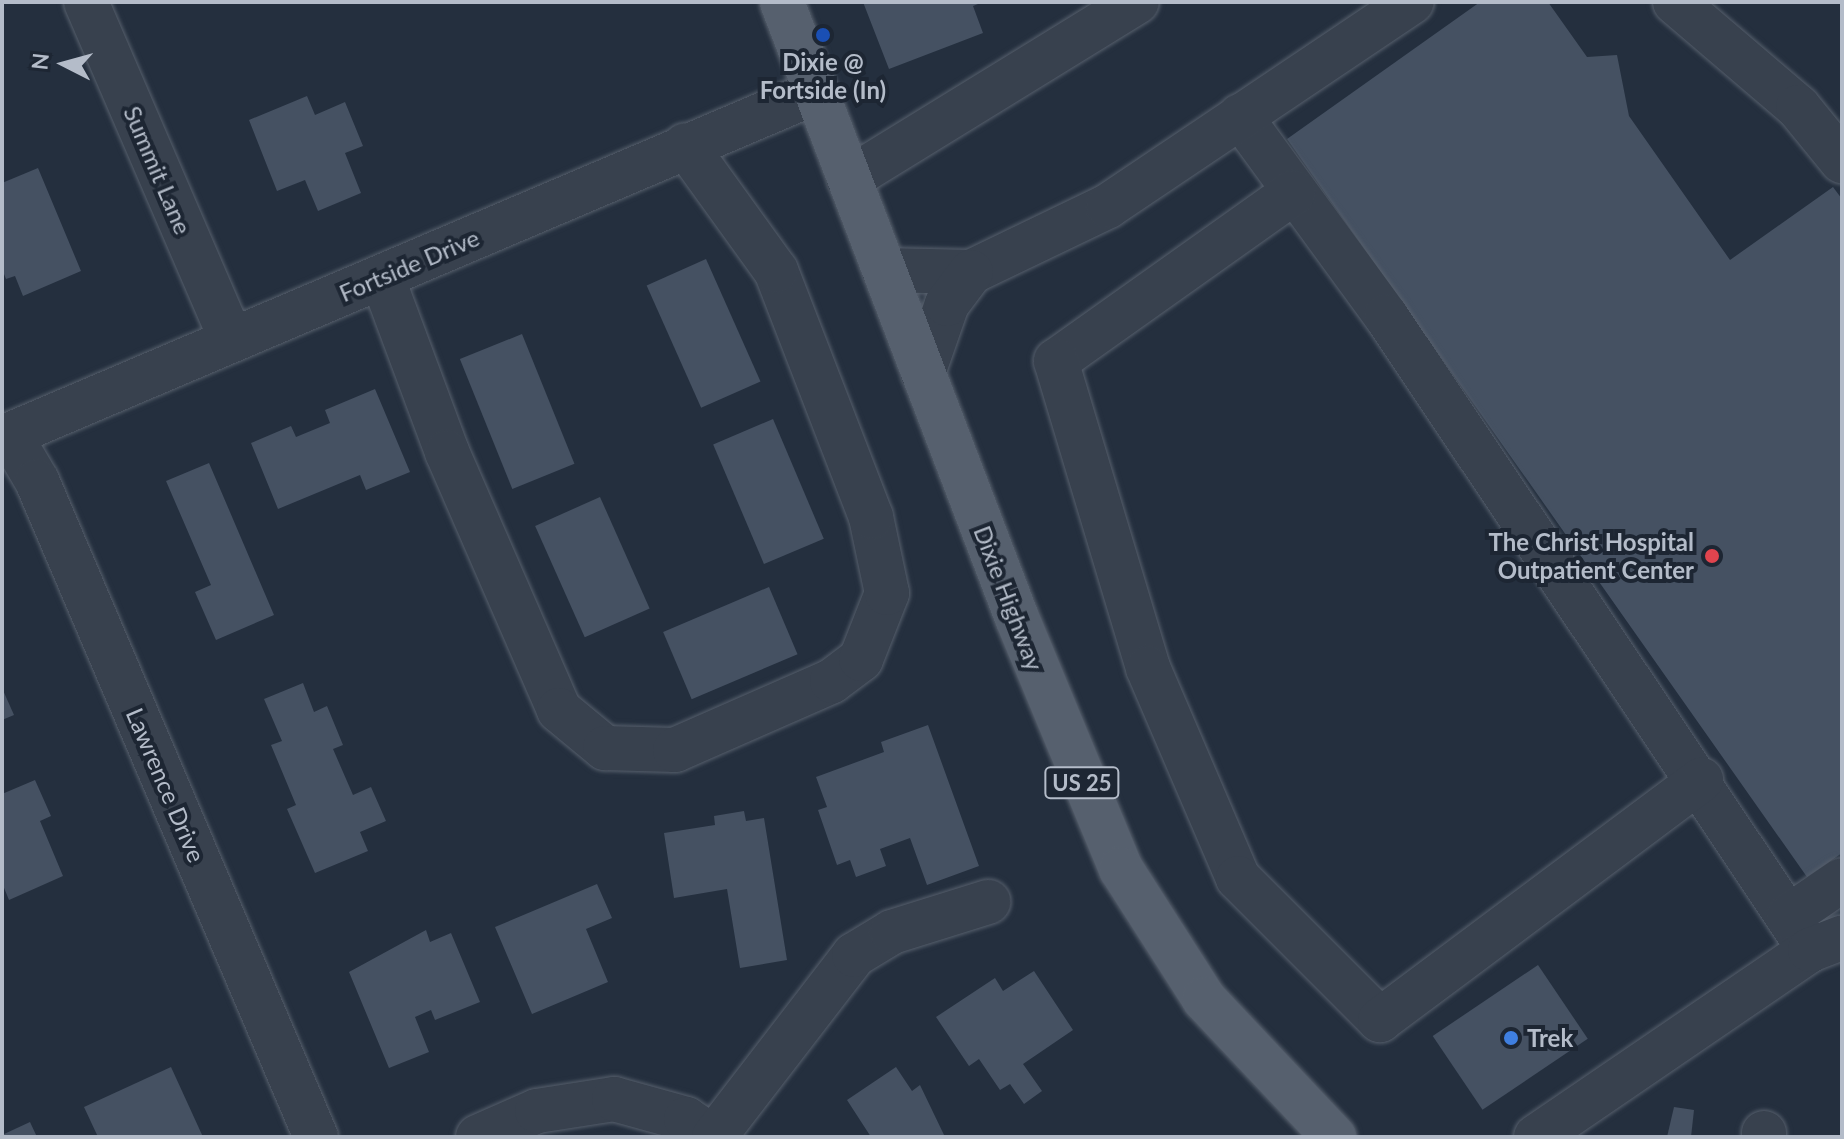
<!DOCTYPE html>
<style>
body{margin:0}
#map{position:relative;width:1844px;height:1139px;overflow:hidden;background:#242f3e;font-family:Lato,sans-serif}
div>[style]{position:absolute}
[style*='--x']{left:calc(var(--x)*1px);top:calc(var(--y)*1px);width:calc(var(--w)*1px);rotate:calc(var(--a)*1deg)}
.building>*{inset:0;background:#455162;transform-origin:0 0}
.roads{filter:drop-shadow(0 0 2px #565f6c) drop-shadow(0 0 2px #565f6c)}
.minor>*{height:44px;margin:-22px;padding:0 22px;transform-origin:22px;border-radius:22px;background:#38414e}
.major>*{height:44px;margin:-22px;padding:0 22px;transform-origin:22px;border-radius:22px;background:#56606e}
.dots>*{width:22px;height:22px;translate:-50% -50%;box-sizing:border-box;border:4px solid #1d2633;border-radius:50%}
span{translate:-50% -50%;white-space:nowrap;text-align:center;line-height:1.15;-webkit-text-stroke:8px #1d2633;paint-order:stroke}
.shield-label span{padding:2px 6px;background:#1d2633;border:2px solid;border-radius:6px;-webkit-text-stroke-width:0}
.shield-label{font-size:22px;color:#b4bcc9;font-weight:700}
.poi-label{font-size:24px;color:#b4bcc9;font-weight:700}
.right{translate:-100% -50%;text-align:right}
.left{translate:0 -50%;text-align:left}
.street-label{font-size:24px;color:#b4bcc9}
.frame{position:absolute;inset:0;border:4px solid #b4bcc9;pointer-events:none}
.north{position:absolute;left:24px;top:24px;width:80px;height:80px;-webkit-text-stroke:6px #1d2633;paint-order:stroke;rotate:276deg;font-size:22px;font-weight:700;line-height:32px;text-align:center;color:#b4bcc9}
.north::after{content:'';display:block;margin:auto;width:28px;height:36px;background:#b4bcc9;clip-path:polygon(50% 0,100% 100%,50% 72%,0 100%)}
</style>
<div id="map">
<div class="building">
<div style="clip-path:polygon(863px 2px,983px 2px,973px 6px,983px 33px,889px 69px)"></div>
<div style="clip-path:polygon(1480px 2px,1548px 2px,1587px 57px,1617px 55px,1629px 116px,1730px 260px,1833px 187px,1842px 199px,1842px 853px,1807px 877px,1287px 139px)"></div>
<div style="clip-path:polygon(307px 96px,315px 115px,345px 102px,363px 146px,345px 153px,361px 193px,318px 211px,305px 180px,277px 191px,249px 120px)"></div>
<div style="clip-path:polygon(38px 168px,81px 271px,23px 296px,15px 276px,6px 279px,2px 269px,2px 183px)"></div>
<div style="left:706px;top:259px;width:134px;height:65px;rotate:66deg"></div>
<div style="left:522px;top:334px;width:140px;height:67px;rotate:68deg"></div>
<div style="clip-path:polygon(375px 389px,410px 472px,366px 490px,360px 475px,278px 509px,251px 443px,291px 426px,296px 437px,330px 423px,325px 410px)"></div>
<div style="left:773px;top:419px;width:130px;height:65px;rotate:67deg"></div>
<div style="clip-path:polygon(209px 463px,274px 615px,216px 640px,195px 592px,211px 585px,166px 481px)"></div>
<div style="left:600px;top:497px;width:122px;height:71px;rotate:66deg"></div>
<div style="left:769px;top:587px;width:73px;height:115px;rotate:67deg"></div>
<div style="clip-path:polygon(303px 683px,314px 712px,327px 706px,343px 745px,333px 749px,353px 795px,371px 787px,386px 821px,360px 832px,368px 851px,315px 873px,287px 809px,296px 805px,271px 745px,282px 741px,264px 699px)"></div>
<div style="clip-path:polygon(2px 688px,14px 715px,2px 720px)"></div>
<div style="clip-path:polygon(928px 725px,979px 866px,927px 885px,910px 838px,880px 849px,886px 866px,856px 877px,850px 860px,837px 865px,818px 810px,827px 807px,816px 777px,884px 752px,881px 742px)"></div>
<div style="clip-path:polygon(35px 780px,51px 816px,40px 821px,63px 876px,9px 900px,2px 883px,2px 794px)"></div>
<div style="clip-path:polygon(744px 811px,746px 821px,764px 818px,787px 960px,740px 968px,727px 889px,674px 898px,664px 833px,715px 825px,714px 816px)"></div>
<div style="clip-path:polygon(597px 884px,612px 918px,586px 929px,608px 982px,532px 1014px,495px 927px)"></div>
<div style="clip-path:polygon(426px 930px,430px 942px,451px 933px,480px 1002px,435px 1020px,431px 1010px,415px 1017px,429px 1052px,389px 1068px,349px 972px)"></div>
<div style="left:1538px;top:965px;width:89px;height:127px;rotate:56deg"></div>
<div style="clip-path:polygon(1034px 971px,1073px 1030px,1023px 1064px,1042px 1091px,1024px 1104px,1010px 1084px,1000px 1090px,979px 1059px,969px 1066px,936px 1017px,995px 978px,1003px 991px)"></div>
<div style="clip-path:polygon(171px 1067px,203px 1137px,98px 1137px,84px 1107px)"></div>
<div style="clip-path:polygon(896px 1067px,912px 1091px,920px 1085px,945px 1137px,871px 1137px,847px 1100px)"></div>
<div style="clip-path:polygon(1674px 1107px,1694px 1110px,1691px 1137px,1667px 1137px)"></div>
<div style="clip-path:polygon(30px 1122px,37px 1137px,2px 1137px,2px 1135px)"></div>
</div>
<div class="roads">
<div class="minor">
<div style="--x:86;--y:2;--w:366;--a:66.7"></div>
<div style="--x:1675;--y:2;--w:162;--a:40.5"></div>
<div style="--x:1798;--y:107;--w:70;--a:50.8"></div>
<div style="--x:1240;--y:116;--w:248;--a:53.9"></div>
<div style="--x:1386;--y:316;--w:763;--a:56.23"></div>
<div style="--x:849;--y:179;--w:338;--a:-31.6"></div>
<div style="--x:1294;--y:192;--w:292;--a:144.6"></div>
<div style="--x:1056;--y:361;--w:320;--a:73.3"></div>
<div style="--x:1148;--y:668;--w:228;--a:66.8"></div>
<div style="--x:1238;--y:878;--w:201;--a:45"></div>
<div style="--x:1380;--y:1020;--w:401;--a:-36.8"></div>
<div style="--x:884;--y:270;--w:87;--a:1.3"></div>
<div style="--x:971;--y:272;--w:152;--a:-25.7"></div>
<div style="--x:1108;--y:206;--w:366;--a:-33.9"></div>
<div style="--x:382;--y:277;--w:187;--a:69.6"></div>
<div style="--x:447;--y:452;--w:281;--a:66.5"></div>
<div style="--x:559;--y:710;--w:60;--a:39.6"></div>
<div style="--x:605;--y:748;--w:70;--a:1.6"></div>
<div style="--x:675;--y:750;--w:171;--a:-23.7"></div>
<div style="--x:832;--y:681;--w:36;--a:-37"></div>
<div style="--x:861;--y:659;--w:71;--a:-68.5"></div>
<div style="--x:887;--y:593;--w:78;--a:-101.9"></div>
<div style="--x:871;--y:517;--w:264;--a:-111.1"></div>
<div style="--x:776;--y:271;--w:155;--a:-125.8"></div>
<div style="--x:923;--y:373;--w:73;--a:-70.8"></div>
<div style="--x:947;--y:304;--w:40;--a:-53"></div>
<div style="--x:10;--y:435;--w:53;--a:59.6"></div>
<div style="--x:37;--y:481;--w:713;--a:66.96"></div>
<div style="--x:2;--y:438;--w:884;--a:-23.03"></div>
<div style="--x:1788;--y:917;--w:65;--a:-34.4"></div>
<div style="--x:478;--y:1137;--w:64;--a:-23.8"></div>
<div style="--x:537;--y:1111;--w:78;--a:-8.9"></div>
<div style="--x:614;--y:1099;--w:75;--a:15.5"></div>
<div style="--x:686;--y:1119;--w:32;--a:34"></div>
<div style="--x:714;--y:1137;--w:230;--a:-52.4"></div>
<div style="--x:854;--y:955;--w:44;--a:-31.2"></div>
<div style="--x:892;--y:932;--w:101;--a:-17.4"></div>
<div style="--x:1536;--y:1137;--w:332;--a:-34.3"></div>
<div style="--x:1810;--y:950;--w:34;--a:-21"></div>
<div style="--x:1764;--y:1137;--w:4;--a:-90"></div>
</div>
<div class="major">
<div style="--x:782;--y:2;--w:659;--a:69.12"></div>
<div style="--x:1017;--y:618;--w:272;--a:67.5"></div>
<div style="--x:1121;--y:869;--w:154;--a:57.4"></div>
<div style="--x:1204;--y:999;--w:190;--a:46.7"></div>
</div>
</div>
<div class="dots">
<div style="left:823px;top:35px;background:#1a4fb4"></div>
<div style="left:1712px;top:556px;background:#e0444e"></div>
<div style="left:1511px;top:1038px;background:#3f7fe0"></div>
</div>
<div class="shield-label">
<span style="left:1082px;top:783px">US 25</span>
</div>
<div class="poi-label">
<span style="left:823px;top:76px">Dixie @<br>Fortside (In)</span>
<span class="right" style="left:1694px;top:556px">The Christ Hospital<br>Outpatient Center</span>
<span class="left" style="left:1527px;top:1038px">Trek</span>
</div>
<div class="street-label">
<span style="left:158px;top:170px;rotate:67deg">Summit Lane</span>
<span style="left:409px;top:265px;rotate:-23deg">Fortside Drive</span>
<span style="left:1009px;top:598px;rotate:69deg">Dixie Highway</span>
<span style="left:166px;top:785px;rotate:67deg">Lawrence Drive</span>
</div>
<div class="frame"></div>
<div class="north">N</div>
</div>
